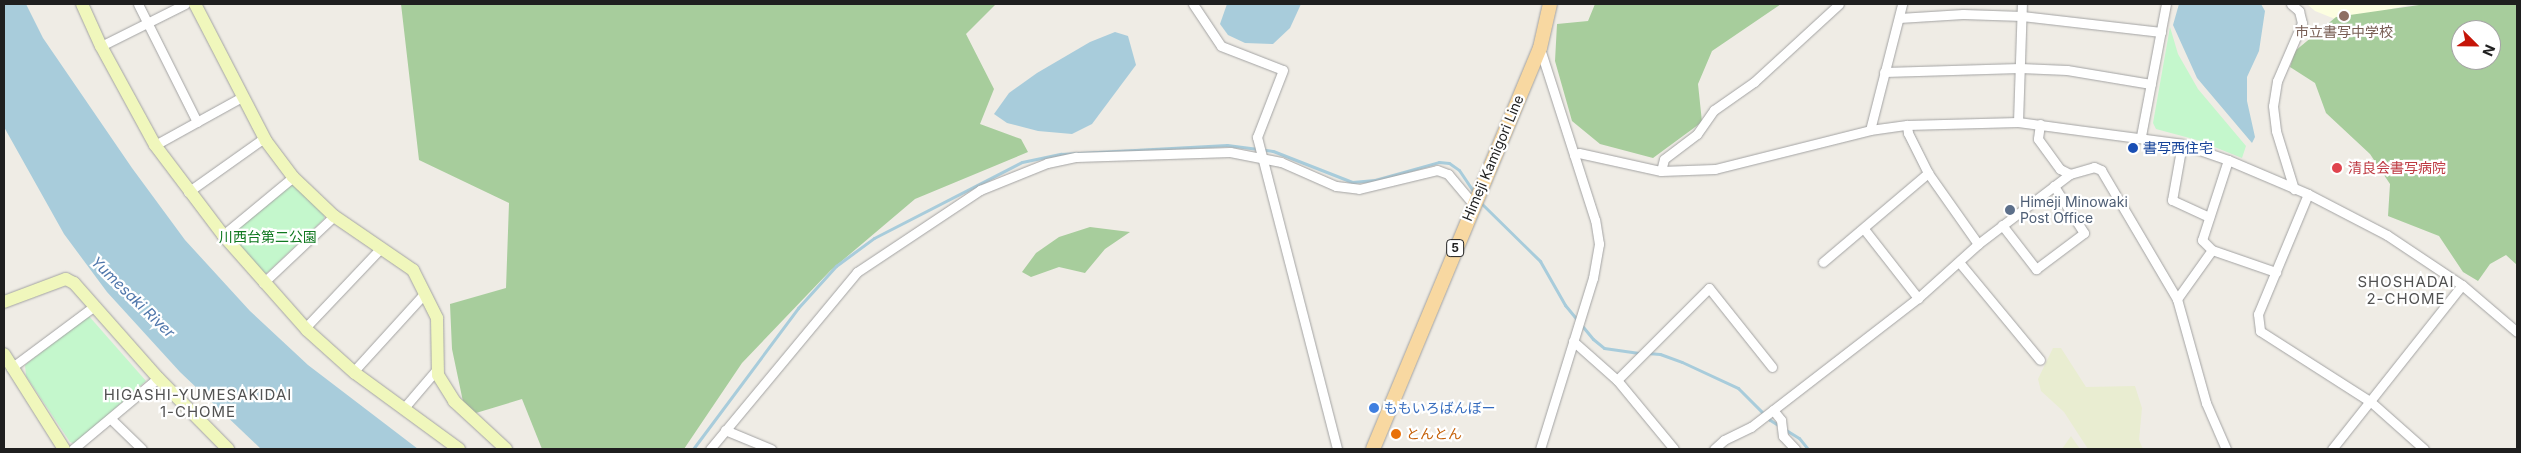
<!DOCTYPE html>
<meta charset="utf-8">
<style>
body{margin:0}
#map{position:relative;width:2521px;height:453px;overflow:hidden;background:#efece5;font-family:Inter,"Noto Sans JP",sans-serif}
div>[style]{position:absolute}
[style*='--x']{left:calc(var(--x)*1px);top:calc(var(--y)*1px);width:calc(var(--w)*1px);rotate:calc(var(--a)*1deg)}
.education>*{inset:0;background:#fcfee0}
.farmland>*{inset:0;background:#e9edd1}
.forest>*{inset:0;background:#a7cd9c}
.park>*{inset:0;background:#c4f7cc}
.water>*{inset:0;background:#a8ccdb}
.stream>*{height:3px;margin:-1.5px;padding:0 1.5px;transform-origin:1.5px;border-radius:1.5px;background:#a8ccdb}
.roads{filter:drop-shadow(0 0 1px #a3a3a3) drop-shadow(0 0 1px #a3a3a3)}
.street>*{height:9px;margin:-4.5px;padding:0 4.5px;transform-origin:4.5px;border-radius:4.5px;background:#fff}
.secondary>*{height:12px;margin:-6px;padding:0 6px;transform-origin:6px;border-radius:6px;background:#f0f7bc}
.primary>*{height:14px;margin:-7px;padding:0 7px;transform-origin:7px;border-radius:7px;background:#f8d8a1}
.dots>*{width:14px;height:14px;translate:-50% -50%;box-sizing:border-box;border:2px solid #fff;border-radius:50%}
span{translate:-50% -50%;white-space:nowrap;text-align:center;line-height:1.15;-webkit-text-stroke:4.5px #fff;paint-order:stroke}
.shield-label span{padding:1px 4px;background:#fff;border:1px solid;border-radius:4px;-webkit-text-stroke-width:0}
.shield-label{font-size:12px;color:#1f1f1f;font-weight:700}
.education-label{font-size:14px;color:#785e54}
.transit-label{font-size:14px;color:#164399}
.left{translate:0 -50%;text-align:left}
.street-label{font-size:14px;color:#1f1f1f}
.health-label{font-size:14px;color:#be3a42}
.service-label{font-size:14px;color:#4e5e75}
.park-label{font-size:14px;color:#107920}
.shop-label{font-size:14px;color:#366cbe}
.food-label{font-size:14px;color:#c56008}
.neighbourhood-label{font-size:15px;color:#525252;letter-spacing:1px}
.water-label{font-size:15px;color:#4f76ab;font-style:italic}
.frame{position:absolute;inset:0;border:5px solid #1f1f1f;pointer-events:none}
.north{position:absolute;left:2451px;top:20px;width:50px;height:50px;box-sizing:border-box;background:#fff;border:1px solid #a5a5a5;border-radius:50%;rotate:113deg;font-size:14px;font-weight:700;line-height:20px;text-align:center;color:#1f1f1f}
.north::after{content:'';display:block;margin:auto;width:18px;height:22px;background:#c51508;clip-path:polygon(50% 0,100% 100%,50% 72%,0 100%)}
</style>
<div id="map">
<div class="education">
<div style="clip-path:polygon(2307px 4px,2412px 4px,2340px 21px,2315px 11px)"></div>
</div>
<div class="farmland">
<div style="clip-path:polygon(2053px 348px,2061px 348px,2086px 387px,2135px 386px,2142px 408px,2139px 440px,2143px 449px,2088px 449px,2064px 412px,2041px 391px,2038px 379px)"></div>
<div style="clip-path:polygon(2071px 436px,2080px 449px,2062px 449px)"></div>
</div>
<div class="forest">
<div style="clip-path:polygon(401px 4px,996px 4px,966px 34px,994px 89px,980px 124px,1021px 139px,1028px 152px,915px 199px,830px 271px,742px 363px,684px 449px,542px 449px,522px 399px,466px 416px,452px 349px,450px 304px,506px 288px,509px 203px,419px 160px)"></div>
<div style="clip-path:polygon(1595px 4px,1781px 4px,1712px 51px,1698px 84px,1702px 122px,1653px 158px,1600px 144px,1572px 121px,1555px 61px,1557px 24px,1588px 21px)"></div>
<div style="clip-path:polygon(evenodd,2426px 4px,2517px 4px,2517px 265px,2506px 255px,2490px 264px,2478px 281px,2463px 272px,2439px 236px,2388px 216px,2390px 184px,2370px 154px,2326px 113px,2315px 83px,2290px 67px,2295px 51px,2336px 17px,2426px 4px,2461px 30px,2491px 30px,2491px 60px,2461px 60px,2461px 30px)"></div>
<div style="clip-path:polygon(1090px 227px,1130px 232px,1105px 249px,1085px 273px,1059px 267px,1031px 277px,1022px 272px,1036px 253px,1059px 237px)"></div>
</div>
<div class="park">
<div style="clip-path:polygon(2170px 27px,2178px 54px,2198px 89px,2246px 146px,2242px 158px,2197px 140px,2156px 129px,2153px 123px)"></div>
<div style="clip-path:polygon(290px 185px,296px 185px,324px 213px,324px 219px,267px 273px,261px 273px,232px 239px,234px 232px)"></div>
<div style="clip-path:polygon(88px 315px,146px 381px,75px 444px,70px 442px,26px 376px,25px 365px)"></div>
</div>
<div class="water">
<div style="clip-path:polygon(4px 4px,26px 4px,43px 38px,132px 168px,185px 240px,250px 311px,308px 365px,418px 449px,261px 449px,180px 372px,107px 292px,64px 234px,4px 127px)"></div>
<div style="clip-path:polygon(1227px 4px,1301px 4px,1290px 28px,1273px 44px,1245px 43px,1228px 35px,1220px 24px)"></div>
<div style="clip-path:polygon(2179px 4px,2261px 4px,2265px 11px,2259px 51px,2247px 77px,2247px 101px,2255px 137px,2252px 143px,2197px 78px,2173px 25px)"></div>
<div style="clip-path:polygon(1115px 32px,1128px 36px,1136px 65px,1092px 124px,1072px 134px,1038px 131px,1007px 123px,994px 114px,1009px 93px,1037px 73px,1090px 42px)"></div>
</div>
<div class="stream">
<div style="--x:1481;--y:203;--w:83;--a:44.5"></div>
<div style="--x:1540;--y:261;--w:51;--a:60.4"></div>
<div style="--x:1565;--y:305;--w:44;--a:50.5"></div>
<div style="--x:1593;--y:339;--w:14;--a:39"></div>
<div style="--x:1604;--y:348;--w:37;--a:8"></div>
<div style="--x:1647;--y:353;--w:13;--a:4"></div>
<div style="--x:1660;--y:354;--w:23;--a:20"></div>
<div style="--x:1682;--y:362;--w:62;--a:24.9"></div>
<div style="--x:1738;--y:388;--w:45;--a:45"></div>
<div style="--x:1770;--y:420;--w:34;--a:32"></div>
<div style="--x:1799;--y:438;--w:14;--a:51"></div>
<div style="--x:693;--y:449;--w:176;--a:-53.3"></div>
<div style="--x:798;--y:308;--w:57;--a:-47.9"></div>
<div style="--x:836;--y:266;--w:47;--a:-36.4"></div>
<div style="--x:874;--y:238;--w:166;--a:-27.2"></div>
<div style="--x:1022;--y:162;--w:40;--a:-12"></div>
<div style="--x:1061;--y:154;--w:166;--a:-3.1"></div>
<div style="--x:1227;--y:145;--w:46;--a:7.4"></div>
<div style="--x:1273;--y:151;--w:85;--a:21.4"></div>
<div style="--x:1352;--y:182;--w:23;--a:-5"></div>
<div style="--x:1375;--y:180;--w:66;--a:-15.7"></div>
<div style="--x:1439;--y:162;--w:10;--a:6"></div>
<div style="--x:1449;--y:163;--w:12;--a:35"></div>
<div style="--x:1459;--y:170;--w:29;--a:56"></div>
</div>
<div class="roads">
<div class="street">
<div style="--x:138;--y:4;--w:132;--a:63.4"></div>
<div style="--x:1193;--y:4;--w:50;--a:56.3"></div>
<div style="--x:1221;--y:46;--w:66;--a:21.2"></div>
<div style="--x:1283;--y:70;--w:72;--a:111.2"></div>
<div style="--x:1257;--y:137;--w:322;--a:75.6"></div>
<div style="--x:2291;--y:4;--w:11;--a:41"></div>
<div style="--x:2299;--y:11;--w:12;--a:76"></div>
<div style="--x:2302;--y:23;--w:63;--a:113.3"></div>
<div style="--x:2277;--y:81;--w:25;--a:99"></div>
<div style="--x:2273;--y:106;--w:25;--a:83"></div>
<div style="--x:2276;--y:131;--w:61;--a:72.8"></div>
<div style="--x:1899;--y:18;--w:64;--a:-3.6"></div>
<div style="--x:1963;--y:14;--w:59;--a:1.9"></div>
<div style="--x:2022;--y:16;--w:140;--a:6.6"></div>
<div style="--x:101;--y:46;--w:94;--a:-26.6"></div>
<div style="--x:1884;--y:72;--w:136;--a:-1.7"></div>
<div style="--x:2020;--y:68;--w:47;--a:2.4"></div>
<div style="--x:2067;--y:70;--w:85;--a:9.5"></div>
<div style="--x:2018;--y:122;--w:118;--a:-88.1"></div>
<div style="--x:2040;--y:124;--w:15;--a:98"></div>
<div style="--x:2038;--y:139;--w:37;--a:54"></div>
<div style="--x:2060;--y:169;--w:11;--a:27"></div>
<div style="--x:1907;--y:125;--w:8;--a:83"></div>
<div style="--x:1908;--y:133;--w:45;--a:63.4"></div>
<div style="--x:1928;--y:173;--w:87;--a:54.8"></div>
<div style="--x:1870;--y:130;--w:130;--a:-75.7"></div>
<div style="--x:2141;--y:136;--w:134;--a:-79.3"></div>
<div style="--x:2182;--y:144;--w:57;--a:100.1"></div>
<div style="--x:2172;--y:200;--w:41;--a:24.7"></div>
<div style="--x:155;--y:145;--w:99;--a:-28.9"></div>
<div style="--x:1574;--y:155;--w:5;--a:-22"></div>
<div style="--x:1579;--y:153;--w:84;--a:12.4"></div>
<div style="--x:1661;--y:171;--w:54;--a:-2.1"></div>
<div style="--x:1715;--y:169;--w:160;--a:-14.1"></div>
<div style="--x:1870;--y:130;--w:37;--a:-8"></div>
<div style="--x:1907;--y:125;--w:111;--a:-1.5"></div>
<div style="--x:2018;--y:122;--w:165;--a:7.6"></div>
<div style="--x:2182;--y:144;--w:49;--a:19.2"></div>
<div style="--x:2228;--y:160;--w:87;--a:23"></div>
<div style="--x:2308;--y:194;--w:89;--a:27.4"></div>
<div style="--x:2387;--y:235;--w:90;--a:33.7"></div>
<div style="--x:2462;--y:285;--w:72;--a:40.5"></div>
<div style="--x:2228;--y:160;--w:84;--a:108"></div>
<div style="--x:2202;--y:240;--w:14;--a:45"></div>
<div style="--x:2212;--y:250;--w:68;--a:19"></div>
<div style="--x:1661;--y:171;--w:12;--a:-76"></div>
<div style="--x:1664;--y:159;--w:41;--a:-37.1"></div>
<div style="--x:1697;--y:134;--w:29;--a:-55"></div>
<div style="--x:1714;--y:110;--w:49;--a:-35"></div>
<div style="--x:1754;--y:82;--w:115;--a:-42.5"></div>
<div style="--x:188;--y:192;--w:93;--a:-35.4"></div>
<div style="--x:2308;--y:194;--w:130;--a:112.6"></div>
<div style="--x:2258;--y:314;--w:17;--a:83"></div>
<div style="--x:2260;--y:331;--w:132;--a:32.6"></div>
<div style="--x:2371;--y:402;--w:71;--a:41.6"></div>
<div style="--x:2002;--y:225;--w:56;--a:52.3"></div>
<div style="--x:2036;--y:269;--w:60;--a:-36.9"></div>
<div style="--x:2084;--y:233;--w:56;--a:-122.6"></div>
<div style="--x:1864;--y:229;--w:88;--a:52"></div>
<div style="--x:223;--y:235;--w:91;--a:-39.6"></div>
<div style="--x:1823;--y:262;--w:138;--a:-40.3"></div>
<div style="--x:1959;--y:262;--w:127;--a:50.4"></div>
<div style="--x:263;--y:283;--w:98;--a:-43.3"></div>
<div style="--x:2177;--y:299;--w:60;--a:-54.5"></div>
<div style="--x:305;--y:328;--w:108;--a:-46.5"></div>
<div style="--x:1573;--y:341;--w:59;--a:41.6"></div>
<div style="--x:1617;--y:380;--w:89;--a:50.4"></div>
<div style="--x:11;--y:368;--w:102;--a:-36.6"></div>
<div style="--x:353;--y:372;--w:107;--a:-47.7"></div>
<div style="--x:1617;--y:380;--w:130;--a:-45"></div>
<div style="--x:1709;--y:288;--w:101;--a:51.4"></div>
<div style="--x:403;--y:409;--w:54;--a:-49.5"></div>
<div style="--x:1773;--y:410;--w:13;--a:51"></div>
<div style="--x:1781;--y:420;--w:16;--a:83"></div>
<div style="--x:1783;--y:436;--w:18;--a:47"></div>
<div style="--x:111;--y:419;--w:43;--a:44.1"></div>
<div style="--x:725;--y:430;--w:50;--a:22.4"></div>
<div style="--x:73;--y:449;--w:111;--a:-39.9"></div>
<div style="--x:710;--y:449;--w:230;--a:-50.3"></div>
<div style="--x:857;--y:272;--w:148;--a:-33.7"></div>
<div style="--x:980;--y:190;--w:72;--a:-21.9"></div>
<div style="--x:1047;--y:163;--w:30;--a:-12"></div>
<div style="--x:1076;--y:157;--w:154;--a:-1.9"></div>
<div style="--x:1230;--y:152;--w:52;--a:11.1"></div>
<div style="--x:1281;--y:162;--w:60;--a:23.6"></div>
<div style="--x:1336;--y:186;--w:23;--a:7"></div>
<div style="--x:1359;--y:189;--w:80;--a:-13.7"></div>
<div style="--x:1437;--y:170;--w:12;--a:20"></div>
<div style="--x:1448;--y:174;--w:39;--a:50"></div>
<div style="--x:1540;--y:449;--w:179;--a:-72.8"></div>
<div style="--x:1593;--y:278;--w:35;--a:-80"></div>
<div style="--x:1599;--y:244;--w:24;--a:-99"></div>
<div style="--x:1595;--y:220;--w:180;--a:-107.8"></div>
<div style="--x:1714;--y:449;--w:13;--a:-42"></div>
<div style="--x:1724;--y:440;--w:30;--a:-26"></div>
<div style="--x:1751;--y:427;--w:211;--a:-37.7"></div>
<div style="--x:1918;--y:298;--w:81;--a:-42"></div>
<div style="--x:1978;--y:244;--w:116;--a:-37.3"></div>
<div style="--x:2070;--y:174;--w:25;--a:-16"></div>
<div style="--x:2094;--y:167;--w:8;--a:23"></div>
<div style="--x:2101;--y:170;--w:150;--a:59.5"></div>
<div style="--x:2177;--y:299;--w:108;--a:74.4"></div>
<div style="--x:2206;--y:403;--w:50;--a:66.5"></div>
<div style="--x:2332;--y:449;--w:209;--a:-51.6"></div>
</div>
<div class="secondary">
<div style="--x:82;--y:4;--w:46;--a:65.7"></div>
<div style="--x:101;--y:46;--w:113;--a:61.4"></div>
<div style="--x:155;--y:145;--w:113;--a:52.9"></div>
<div style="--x:223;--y:235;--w:127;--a:48.5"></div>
<div style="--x:307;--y:330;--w:64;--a:41.9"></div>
<div style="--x:355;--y:373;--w:129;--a:36.2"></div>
<div style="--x:195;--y:4;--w:154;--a:62.6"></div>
<div style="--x:266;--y:141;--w:45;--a:53.1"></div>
<div style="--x:293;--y:177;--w:57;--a:43.6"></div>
<div style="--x:334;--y:216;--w:96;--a:34.4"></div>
<div style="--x:413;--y:270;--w:54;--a:63.4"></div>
<div style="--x:437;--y:318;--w:57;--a:89"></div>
<div style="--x:438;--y:375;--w:31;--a:58"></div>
<div style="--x:454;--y:401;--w:71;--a:42.7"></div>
<div style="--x:4;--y:302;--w:66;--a:-20.4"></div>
<div style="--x:66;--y:279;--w:9;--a:27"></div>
<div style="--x:74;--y:283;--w:127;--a:48.5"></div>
<div style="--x:158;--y:378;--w:100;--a:45.4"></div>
<div style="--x:4;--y:354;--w:112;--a:57.7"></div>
</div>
<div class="primary">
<div style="--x:1373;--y:449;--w:434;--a:-67.4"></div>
<div style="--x:1540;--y:48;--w:45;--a:-77.2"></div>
</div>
</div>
<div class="dots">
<div style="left:2344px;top:16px;background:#8d6e63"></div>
<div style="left:2133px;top:148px;background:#1a4fb4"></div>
<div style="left:2337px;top:168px;background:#e0444e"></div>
<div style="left:2010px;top:210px;background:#5c6f8a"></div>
<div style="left:1374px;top:408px;background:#3f7fe0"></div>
<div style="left:1396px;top:434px;background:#e8710a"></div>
</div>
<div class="shield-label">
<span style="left:1455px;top:248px">5</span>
</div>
<div class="education-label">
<span style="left:2344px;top:32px">市立書写中学校</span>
</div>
<div class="transit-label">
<span class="left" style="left:2143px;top:148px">書写西住宅</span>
</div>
<div class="street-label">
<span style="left:1493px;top:158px;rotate:-67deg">Himeji Kamigori Line</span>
</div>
<div class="health-label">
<span class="left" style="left:2348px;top:168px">清良会書写病院</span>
</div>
<div class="service-label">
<span class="left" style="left:2020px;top:210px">Himeji Minowaki<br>Post Office</span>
</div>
<div class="park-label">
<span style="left:268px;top:237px">川西台第二公園</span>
</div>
<div class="shop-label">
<span class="left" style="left:1384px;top:408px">ももいろばんぼー</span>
</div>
<div class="food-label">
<span class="left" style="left:1406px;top:434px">とんとん</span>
</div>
<div class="neighbourhood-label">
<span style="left:2406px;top:290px">SHOSHADAI<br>2-CHOME</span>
<span style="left:198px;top:403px">HIGASHI-YUMESAKIDAI<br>1-CHOME</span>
</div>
<div class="water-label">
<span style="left:133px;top:297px;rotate:44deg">Yumesaki River</span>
</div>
<div class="frame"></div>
<div class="north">N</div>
</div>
